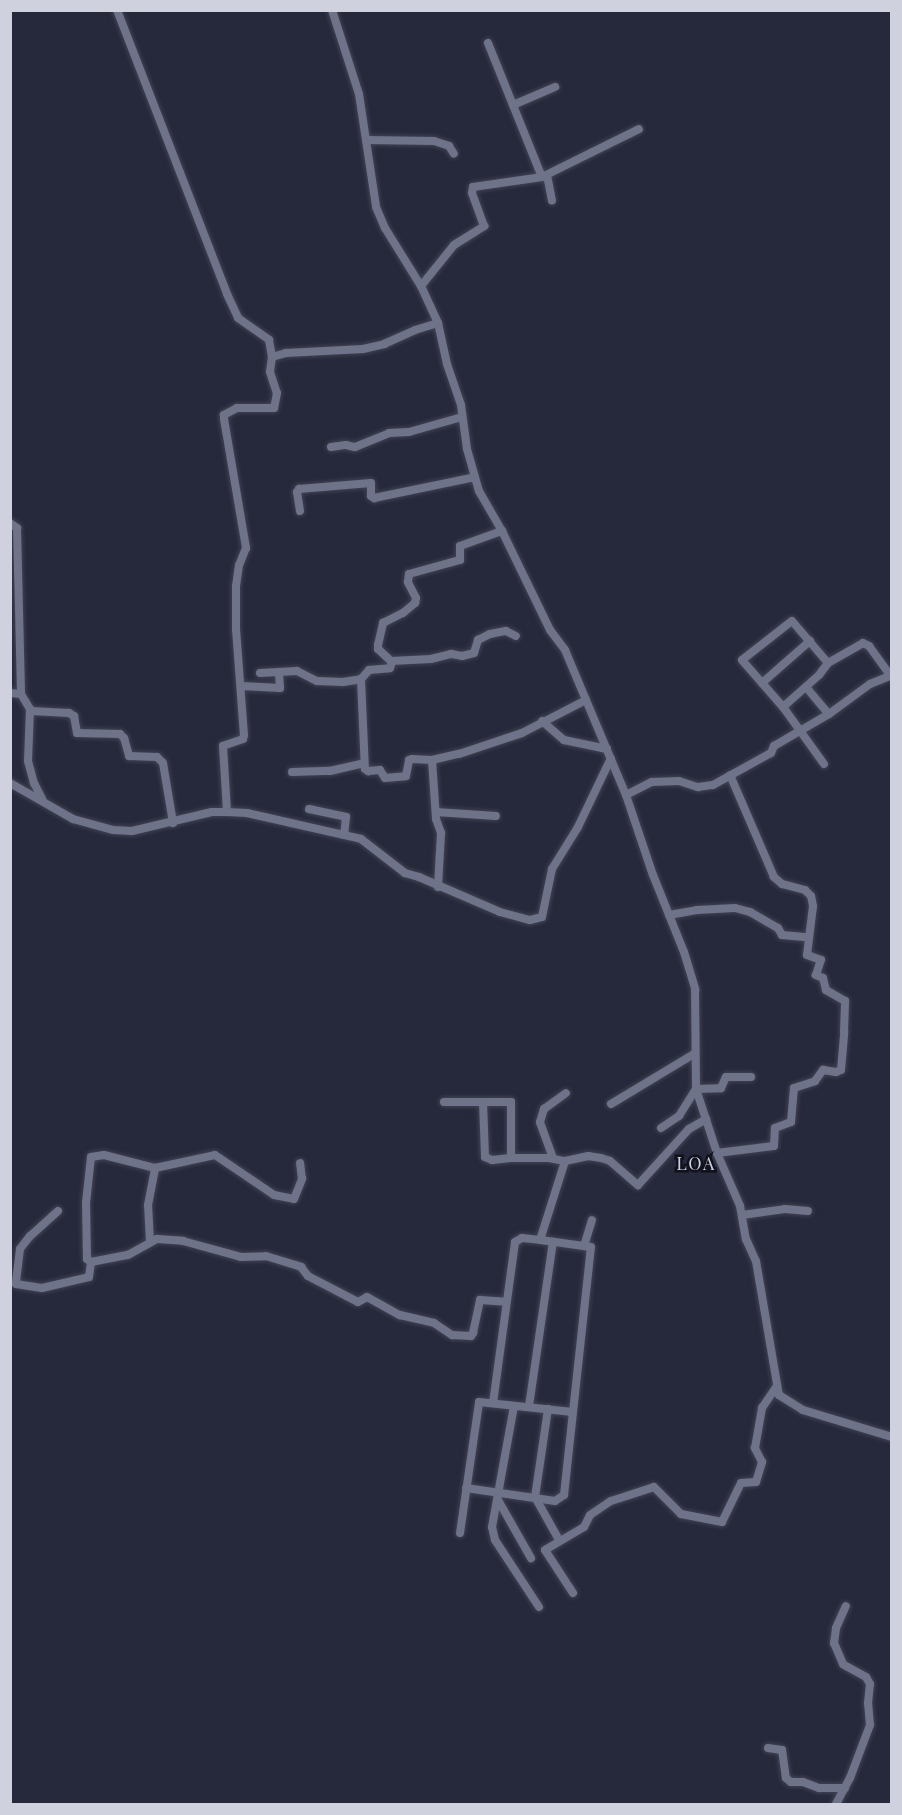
<!DOCTYPE html>
<style>
body{margin:0}
#map{position:relative;width:902px;height:1815px;overflow:hidden;background:#26283b;font-family:"Playfair Display",serif}
div>[style]{position:absolute}
[style*='--x']{left:calc(var(--x)*1px);top:calc(var(--y)*1px);width:calc(var(--w)*1px);rotate:calc(var(--a)*1deg)}
.roads{filter:drop-shadow(0 0 2px #414353) drop-shadow(0 0 2px #414353)}
.minor>*{height:8px;margin:-4px;padding:0 4px;transform-origin:4px;border-radius:4px;background:#6f7389}
span{translate:-50% -50%;white-space:nowrap;text-align:center;line-height:1.15;-webkit-text-stroke:5px #11121a;paint-order:stroke}
.quarter-label{font-size:18px;color:#cacee7;letter-spacing:1.5px}
.frame{position:absolute;inset:0;border:12px solid #cfd2de;pointer-events:none}
</style>
<div id="map">
<div class="roads">
<div class="minor">
<div style="--x:117;--y:10;--w:305;--a:68.8"></div>
<div style="--x:227;--y:294;--w:26;--a:65"></div>
<div style="--x:238;--y:318;--w:38;--a:35"></div>
<div style="--x:269;--y:340;--w:17;--a:80"></div>
<div style="--x:272;--y:357;--w:15;--a:98"></div>
<div style="--x:270;--y:372;--w:22;--a:72"></div>
<div style="--x:277;--y:393;--w:15;--a:101"></div>
<div style="--x:274;--y:408;--w:37;--a:180"></div>
<div style="--x:237;--y:408;--w:15;--a:152"></div>
<div style="--x:224;--y:415;--w:4;--a:90"></div>
<div style="--x:224;--y:419;--w:131;--a:80.3"></div>
<div style="--x:246;--y:548;--w:18;--a:112"></div>
<div style="--x:239;--y:565;--w:21;--a:98"></div>
<div style="--x:236;--y:586;--w:43;--a:90"></div>
<div style="--x:236;--y:629;--w:106;--a:85.7"></div>
<div style="--x:244;--y:735;--w:4;--a:104"></div>
<div style="--x:243;--y:739;--w:21;--a:161"></div>
<div style="--x:223;--y:746;--w:66;--a:86.5"></div>
<div style="--x:332;--y:10;--w:88;--a:72.2"></div>
<div style="--x:359;--y:94;--w:114;--a:81.4"></div>
<div style="--x:376;--y:207;--w:23;--a:67"></div>
<div style="--x:385;--y:228;--w:68;--a:58.2"></div>
<div style="--x:421;--y:286;--w:41;--a:65.3"></div>
<div style="--x:438;--y:323;--w:42;--a:77.6"></div>
<div style="--x:447;--y:364;--w:43;--a:71.1"></div>
<div style="--x:461;--y:405;--w:44;--a:82.2"></div>
<div style="--x:467;--y:449;--w:44;--a:74.1"></div>
<div style="--x:479;--y:491;--w:46;--a:60.1"></div>
<div style="--x:502;--y:531;--w:110;--a:64.1"></div>
<div style="--x:550;--y:630;--w:25;--a:53"></div>
<div style="--x:565;--y:650;--w:157;--a:67.2"></div>
<div style="--x:626;--y:795;--w:84;--a:71.4"></div>
<div style="--x:653;--y:875;--w:83;--a:68.1"></div>
<div style="--x:684;--y:952;--w:39;--a:73"></div>
<div style="--x:695;--y:989;--w:100;--a:89.4"></div>
<div style="--x:696;--y:1089;--w:67;--a:71.8"></div>
<div style="--x:717;--y:1153;--w:58;--a:66.5"></div>
<div style="--x:740;--y:1206;--w:34;--a:80"></div>
<div style="--x:746;--y:1239;--w:24;--a:66"></div>
<div style="--x:756;--y:1261;--w:136;--a:80.3"></div>
<div style="--x:779;--y:1395;--w:28;--a:32"></div>
<div style="--x:803;--y:1410;--w:93;--a:16.9"></div>
<div style="--x:488;--y:43;--w:144;--a:68.1"></div>
<div style="--x:513;--y:105;--w:46;--a:-23.2"></div>
<div style="--x:366;--y:140;--w:68;--a:0.8"></div>
<div style="--x:434;--y:141;--w:16;--a:18"></div>
<div style="--x:449;--y:146;--w:9;--a:58"></div>
<div style="--x:547;--y:175;--w:26;--a:79"></div>
<div style="--x:421;--y:286;--w:53;--a:-51.2"></div>
<div style="--x:454;--y:245;--w:36;--a:-32"></div>
<div style="--x:484;--y:226;--w:35;--a:-110"></div>
<div style="--x:472;--y:193;--w:6;--a:-81"></div>
<div style="--x:473;--y:187;--w:70;--a:-8.2"></div>
<div style="--x:542;--y:177;--w:108;--a:-26.3"></div>
<div style="--x:272;--y:357;--w:15;--a:-16"></div>
<div style="--x:286;--y:353;--w:77;--a:-3"></div>
<div style="--x:363;--y:349;--w:22;--a:-13"></div>
<div style="--x:384;--y:344;--w:34;--a:-24"></div>
<div style="--x:415;--y:330;--w:24;--a:-17"></div>
<div style="--x:331;--y:447;--w:15;--a:-8"></div>
<div style="--x:346;--y:445;--w:9;--a:13"></div>
<div style="--x:355;--y:447;--w:37;--a:-22"></div>
<div style="--x:389;--y:433;--w:20;--a:-3"></div>
<div style="--x:409;--y:432;--w:55;--a:-15.8"></div>
<div style="--x:300;--y:511;--w:19;--a:-99"></div>
<div style="--x:297;--y:492;--w:4;--a:-56"></div>
<div style="--x:299;--y:489;--w:72;--a:-4.8"></div>
<div style="--x:371;--y:483;--w:13;--a:90"></div>
<div style="--x:371;--y:496;--w:4;--a:34"></div>
<div style="--x:374;--y:498;--w:103;--a:-11.7"></div>
<div style="--x:10;--y:523;--w:9;--a:36"></div>
<div style="--x:17;--y:528;--w:166;--a:88.6"></div>
<div style="--x:391;--y:661;--w:40;--a:-2.9"></div>
<div style="--x:431;--y:659;--w:21;--a:-14"></div>
<div style="--x:451;--y:654;--w:11;--a:10"></div>
<div style="--x:462;--y:656;--w:12;--a:-14"></div>
<div style="--x:474;--y:653;--w:14;--a:-73"></div>
<div style="--x:478;--y:640;--w:13;--a:-27"></div>
<div style="--x:490;--y:634;--w:16;--a:-11"></div>
<div style="--x:506;--y:631;--w:11;--a:27"></div>
<div style="--x:260;--y:673;--w:37;--a:-3"></div>
<div style="--x:297;--y:671;--w:22;--a:27"></div>
<div style="--x:317;--y:681;--w:26;--a:2"></div>
<div style="--x:343;--y:682;--w:18;--a:-9"></div>
<div style="--x:361;--y:679;--w:12;--a:-48"></div>
<div style="--x:369;--y:670;--w:21;--a:-5"></div>
<div style="--x:390;--y:668;--w:6;--a:-72"></div>
<div style="--x:392;--y:662;--w:19;--a:-137"></div>
<div style="--x:378;--y:649;--w:4;--a:-90"></div>
<div style="--x:378;--y:645;--w:23;--a:-77"></div>
<div style="--x:383;--y:623;--w:22;--a:-27"></div>
<div style="--x:403;--y:613;--w:16;--a:-40"></div>
<div style="--x:415;--y:603;--w:5;--a:-79"></div>
<div style="--x:416;--y:598;--w:18;--a:-117"></div>
<div style="--x:408;--y:582;--w:8;--a:-83"></div>
<div style="--x:409;--y:574;--w:53;--a:-15.4"></div>
<div style="--x:460;--y:560;--w:14;--a:-90"></div>
<div style="--x:460;--y:546;--w:45;--a:-19.7"></div>
<div style="--x:361;--y:679;--w:90;--a:87.5"></div>
<div style="--x:365;--y:769;--w:4;--a:34"></div>
<div style="--x:368;--y:771;--w:12;--a:-5"></div>
<div style="--x:380;--y:770;--w:9;--a:58"></div>
<div style="--x:385;--y:778;--w:21;--a:-5"></div>
<div style="--x:406;--y:776;--w:16;--a:-79"></div>
<div style="--x:409;--y:760;--w:3;--a:-18"></div>
<div style="--x:412;--y:759;--w:20;--a:3"></div>
<div style="--x:432;--y:760;--w:28;--a:-13"></div>
<div style="--x:459;--y:754;--w:66;--a:-18.4"></div>
<div style="--x:522;--y:733;--w:72;--a:-27.3"></div>
<div style="--x:762;--y:683;--w:64;--a:-41.2"></div>
<div style="--x:242;--y:686;--w:38;--a:3"></div>
<div style="--x:280;--y:688;--w:16;--a:-94"></div>
<div style="--x:806;--y:687;--w:35;--a:50"></div>
<div style="--x:10;--y:693;--w:11;--a:5"></div>
<div style="--x:21;--y:694;--w:17;--a:59"></div>
<div style="--x:30;--y:709;--w:52;--a:92.2"></div>
<div style="--x:28;--y:761;--w:23;--a:75"></div>
<div style="--x:34;--y:783;--w:18;--a:63"></div>
<div style="--x:783;--y:707;--w:48;--a:-41.6"></div>
<div style="--x:819;--y:675;--w:15;--a:-53"></div>
<div style="--x:828;--y:663;--w:40;--a:-29.7"></div>
<div style="--x:863;--y:643;--w:7;--a:27"></div>
<div style="--x:869;--y:646;--w:36;--a:54"></div>
<div style="--x:31;--y:711;--w:38;--a:3"></div>
<div style="--x:69;--y:713;--w:6;--a:31"></div>
<div style="--x:74;--y:716;--w:17;--a:80"></div>
<div style="--x:77;--y:733;--w:43;--a:1.3"></div>
<div style="--x:120;--y:734;--w:6;--a:45"></div>
<div style="--x:124;--y:738;--w:19;--a:74"></div>
<div style="--x:129;--y:756;--w:28;--a:2"></div>
<div style="--x:157;--y:757;--w:8;--a:45"></div>
<div style="--x:163;--y:763;--w:61;--a:80.5"></div>
<div style="--x:542;--y:721;--w:29;--a:41"></div>
<div style="--x:564;--y:740;--w:44;--a:11.8"></div>
<div style="--x:432;--y:760;--w:59;--a:86.1"></div>
<div style="--x:436;--y:819;--w:15;--a:70"></div>
<div style="--x:441;--y:833;--w:54;--a:93.2"></div>
<div style="--x:824;--y:764;--w:70;--a:-125.7"></div>
<div style="--x:783;--y:707;--w:62;--a:-131.1"></div>
<div style="--x:742;--y:660;--w:63;--a:-38"></div>
<div style="--x:792;--y:621;--w:55;--a:49.4"></div>
<div style="--x:292;--y:772;--w:38;--a:-2"></div>
<div style="--x:330;--y:771;--w:35;--a:-13"></div>
<div style="--x:10;--y:783;--w:73;--a:29.7"></div>
<div style="--x:73;--y:819;--w:41;--a:15.4"></div>
<div style="--x:113;--y:830;--w:19;--a:3"></div>
<div style="--x:132;--y:831;--w:82;--a:-13.4"></div>
<div style="--x:212;--y:812;--w:15;--a:0"></div>
<div style="--x:227;--y:812;--w:20;--a:3"></div>
<div style="--x:247;--y:813;--w:117;--a:12.8"></div>
<div style="--x:361;--y:839;--w:56;--a:37.7"></div>
<div style="--x:405;--y:873;--w:15;--a:16"></div>
<div style="--x:419;--y:877;--w:88;--a:23.4"></div>
<div style="--x:500;--y:912;--w:31;--a:15"></div>
<div style="--x:530;--y:920;--w:12;--a:-14"></div>
<div style="--x:542;--y:917;--w:49;--a:-78.2"></div>
<div style="--x:552;--y:869;--w:49;--a:-58.2"></div>
<div style="--x:578;--y:827;--w:76;--a:-64.4"></div>
<div style="--x:626;--y:795;--w:29;--a:-27"></div>
<div style="--x:652;--y:782;--w:27;--a:-2"></div>
<div style="--x:679;--y:781;--w:20;--a:18"></div>
<div style="--x:698;--y:787;--w:15;--a:-8"></div>
<div style="--x:713;--y:785;--w:66;--a:-28.9"></div>
<div style="--x:771;--y:753;--w:8;--a:-67"></div>
<div style="--x:774;--y:746;--w:64;--a:-30.2"></div>
<div style="--x:829;--y:714;--w:51;--a:-36.2"></div>
<div style="--x:870;--y:684;--w:24;--a:-22"></div>
<div style="--x:309;--y:809;--w:38;--a:12"></div>
<div style="--x:346;--y:817;--w:18;--a:96"></div>
<div style="--x:436;--y:812;--w:60;--a:3.8"></div>
<div style="--x:669;--y:915;--w:28;--a:-10"></div>
<div style="--x:697;--y:910;--w:38;--a:-3"></div>
<div style="--x:735;--y:908;--w:16;--a:15"></div>
<div style="--x:750;--y:912;--w:32;--a:30"></div>
<div style="--x:778;--y:928;--w:8;--a:60"></div>
<div style="--x:782;--y:935;--w:25;--a:5"></div>
<div style="--x:444;--y:1102;--w:67;--a:0"></div>
<div style="--x:511;--y:1102;--w:56;--a:90"></div>
<div style="--x:511;--y:1158;--w:38;--a:0"></div>
<div style="--x:549;--y:1158;--w:16;--a:11"></div>
<div style="--x:483;--y:1102;--w:55;--a:87.9"></div>
<div style="--x:485;--y:1157;--w:8;--a:23"></div>
<div style="--x:492;--y:1160;--w:19;--a:-6"></div>
<div style="--x:611;--y:1104;--w:97;--a:-31.1"></div>
<div style="--x:661;--y:1128;--w:22;--a:-34"></div>
<div style="--x:679;--y:1116;--w:32;--a:-58"></div>
<div style="--x:696;--y:1089;--w:25;--a:-2"></div>
<div style="--x:721;--y:1088;--w:12;--a:-66"></div>
<div style="--x:726;--y:1077;--w:25;--a:0"></div>
<div style="--x:717;--y:1153;--w:57;--a:-7"></div>
<div style="--x:774;--y:1146;--w:18;--a:-87"></div>
<div style="--x:775;--y:1128;--w:17;--a:-21"></div>
<div style="--x:791;--y:1122;--w:34;--a:-85"></div>
<div style="--x:794;--y:1088;--w:22;--a:-18"></div>
<div style="--x:815;--y:1081;--w:14;--a:-54"></div>
<div style="--x:823;--y:1070;--w:13;--a:9"></div>
<div style="--x:836;--y:1072;--w:5;--a:-22"></div>
<div style="--x:841;--y:1070;--w:38;--a:-85"></div>
<div style="--x:844;--y:1032;--w:31;--a:-88"></div>
<div style="--x:845;--y:1001;--w:22;--a:-150"></div>
<div style="--x:826;--y:990;--w:12;--a:-104"></div>
<div style="--x:823;--y:978;--w:8;--a:-157"></div>
<div style="--x:816;--y:975;--w:16;--a:-72"></div>
<div style="--x:821;--y:960;--w:15;--a:-160"></div>
<div style="--x:807;--y:955;--w:49;--a:-83"></div>
<div style="--x:813;--y:906;--w:10;--a:-101"></div>
<div style="--x:811;--y:896;--w:8;--a:-135"></div>
<div style="--x:805;--y:890;--w:24;--a:-165"></div>
<div style="--x:782;--y:884;--w:11;--a:-139"></div>
<div style="--x:774;--y:877;--w:111;--a:-113.3"></div>
<div style="--x:553;--y:1158;--w:38;--a:-110"></div>
<div style="--x:540;--y:1122;--w:14;--a:-73"></div>
<div style="--x:544;--y:1109;--w:27;--a:-36"></div>
<div style="--x:58;--y:1211;--w:38;--a:138"></div>
<div style="--x:30;--y:1236;--w:16;--a:128"></div>
<div style="--x:20;--y:1249;--w:35;--a:97"></div>
<div style="--x:16;--y:1284;--w:26;--a:9"></div>
<div style="--x:42;--y:1288;--w:48;--a:-13.2"></div>
<div style="--x:89;--y:1277;--w:15;--a:-82"></div>
<div style="--x:91;--y:1262;--w:5;--a:-143"></div>
<div style="--x:87;--y:1259;--w:56;--a:-91"></div>
<div style="--x:86;--y:1203;--w:46;--a:-83.8"></div>
<div style="--x:91;--y:1157;--w:13;--a:-9"></div>
<div style="--x:104;--y:1155;--w:53;--a:14.3"></div>
<div style="--x:155;--y:1168;--w:61;--a:-12.2"></div>
<div style="--x:215;--y:1155;--w:71;--a:34.1"></div>
<div style="--x:274;--y:1195;--w:20;--a:11"></div>
<div style="--x:294;--y:1199;--w:22;--a:-68"></div>
<div style="--x:302;--y:1179;--w:16;--a:-97"></div>
<div style="--x:742;--y:1215;--w:43;--a:-7.9"></div>
<div style="--x:785;--y:1209;--w:23;--a:5"></div>
<div style="--x:150;--y:1242;--w:37;--a:-93"></div>
<div style="--x:148;--y:1205;--w:38;--a:-79"></div>
<div style="--x:584;--y:1246;--w:27;--a:-73"></div>
<div style="--x:91;--y:1262;--w:38;--a:-11"></div>
<div style="--x:128;--y:1255;--w:33;--a:-29"></div>
<div style="--x:157;--y:1239;--w:26;--a:4"></div>
<div style="--x:183;--y:1241;--w:60;--a:15.4"></div>
<div style="--x:241;--y:1257;--w:25;--a:-2"></div>
<div style="--x:266;--y:1256;--w:37;--a:17"></div>
<div style="--x:301;--y:1267;--w:11;--a:52"></div>
<div style="--x:308;--y:1276;--w:56;--a:27.5"></div>
<div style="--x:358;--y:1302;--w:10;--a:-29"></div>
<div style="--x:367;--y:1297;--w:38;--a:29"></div>
<div style="--x:400;--y:1315;--w:35;--a:13"></div>
<div style="--x:434;--y:1323;--w:22;--a:34"></div>
<div style="--x:452;--y:1335;--w:19;--a:3"></div>
<div style="--x:471;--y:1336;--w:4;--a:-56"></div>
<div style="--x:473;--y:1333;--w:34;--a:-78"></div>
<div style="--x:480;--y:1300;--w:26;--a:4"></div>
<div style="--x:493;--y:1403;--w:162;--a:-82.2"></div>
<div style="--x:515;--y:1242;--w:8;--a:-30"></div>
<div style="--x:522;--y:1238;--w:18;--a:6"></div>
<div style="--x:514;--y:1406;--w:123;--a:100.3"></div>
<div style="--x:492;--y:1527;--w:13;--a:77"></div>
<div style="--x:495;--y:1540;--w:80;--a:56.7"></div>
<div style="--x:529;--y:1406;--w:166;--a:-81.7"></div>
<div style="--x:548;--y:1409;--w:89;--a:98.4"></div>
<div style="--x:535;--y:1497;--w:49;--a:60.8"></div>
<div style="--x:466;--y:1488;--w:90;--a:8.3"></div>
<div style="--x:555;--y:1501;--w:11;--a:-34"></div>
<div style="--x:564;--y:1495;--w:249;--a:-83.8"></div>
<div style="--x:591;--y:1247;--w:51;--a:-172.2"></div>
<div style="--x:540;--y:1240;--w:83;--a:-72.4"></div>
<div style="--x:565;--y:1161;--w:24;--a:-12"></div>
<div style="--x:588;--y:1156;--w:13;--a:9"></div>
<div style="--x:601;--y:1158;--w:9;--a:18"></div>
<div style="--x:610;--y:1161;--w:37;--a:41"></div>
<div style="--x:638;--y:1185;--w:76;--a:-47.7"></div>
<div style="--x:689;--y:1129;--w:20;--a:-30"></div>
<div style="--x:498;--y:1500;--w:67;--a:60.4"></div>
<div style="--x:460;--y:1533;--w:132;--a:-81.7"></div>
<div style="--x:479;--y:1402;--w:94;--a:6.1"></div>
<div style="--x:573;--y:1593;--w:51;--a:-123.1"></div>
<div style="--x:545;--y:1550;--w:45;--a:-30.5"></div>
<div style="--x:584;--y:1527;--w:13;--a:-63"></div>
<div style="--x:590;--y:1515;--w:25;--a:-34"></div>
<div style="--x:611;--y:1501;--w:45;--a:-18"></div>
<div style="--x:654;--y:1487;--w:38;--a:45"></div>
<div style="--x:681;--y:1514;--w:42;--a:11"></div>
<div style="--x:722;--y:1522;--w:43;--a:-64"></div>
<div style="--x:741;--y:1483;--w:15;--a:-4"></div>
<div style="--x:756;--y:1482;--w:21;--a:-73"></div>
<div style="--x:762;--y:1462;--w:16;--a:-117"></div>
<div style="--x:755;--y:1448;--w:41;--a:-80.1"></div>
<div style="--x:762;--y:1408;--w:27;--a:-56"></div>
<div style="--x:768;--y:1748;--w:14;--a:8"></div>
<div style="--x:782;--y:1750;--w:28;--a:82"></div>
<div style="--x:786;--y:1778;--w:6;--a:39"></div>
<div style="--x:791;--y:1782;--w:12;--a:0"></div>
<div style="--x:803;--y:1782;--w:17;--a:21"></div>
<div style="--x:819;--y:1788;--w:26;--a:0"></div>
<div style="--x:836;--y:1804;--w:30;--a:-62"></div>
<div style="--x:850;--y:1778;--w:57;--a:-69.3"></div>
<div style="--x:870;--y:1725;--w:22;--a:-95"></div>
<div style="--x:868;--y:1703;--w:19;--a:-84"></div>
<div style="--x:870;--y:1684;--w:8;--a:-120"></div>
<div style="--x:866;--y:1677;--w:26;--a:-151"></div>
<div style="--x:843;--y:1664;--w:23;--a:-113"></div>
<div style="--x:834;--y:1643;--w:15;--a:-82"></div>
<div style="--x:836;--y:1628;--w:24;--a:-66"></div>
</div>
</div>
<div class="quarter-label">
<span style="left:696px;top:1163px">LOA</span>
</div>
<div class="frame"></div>
</div>
